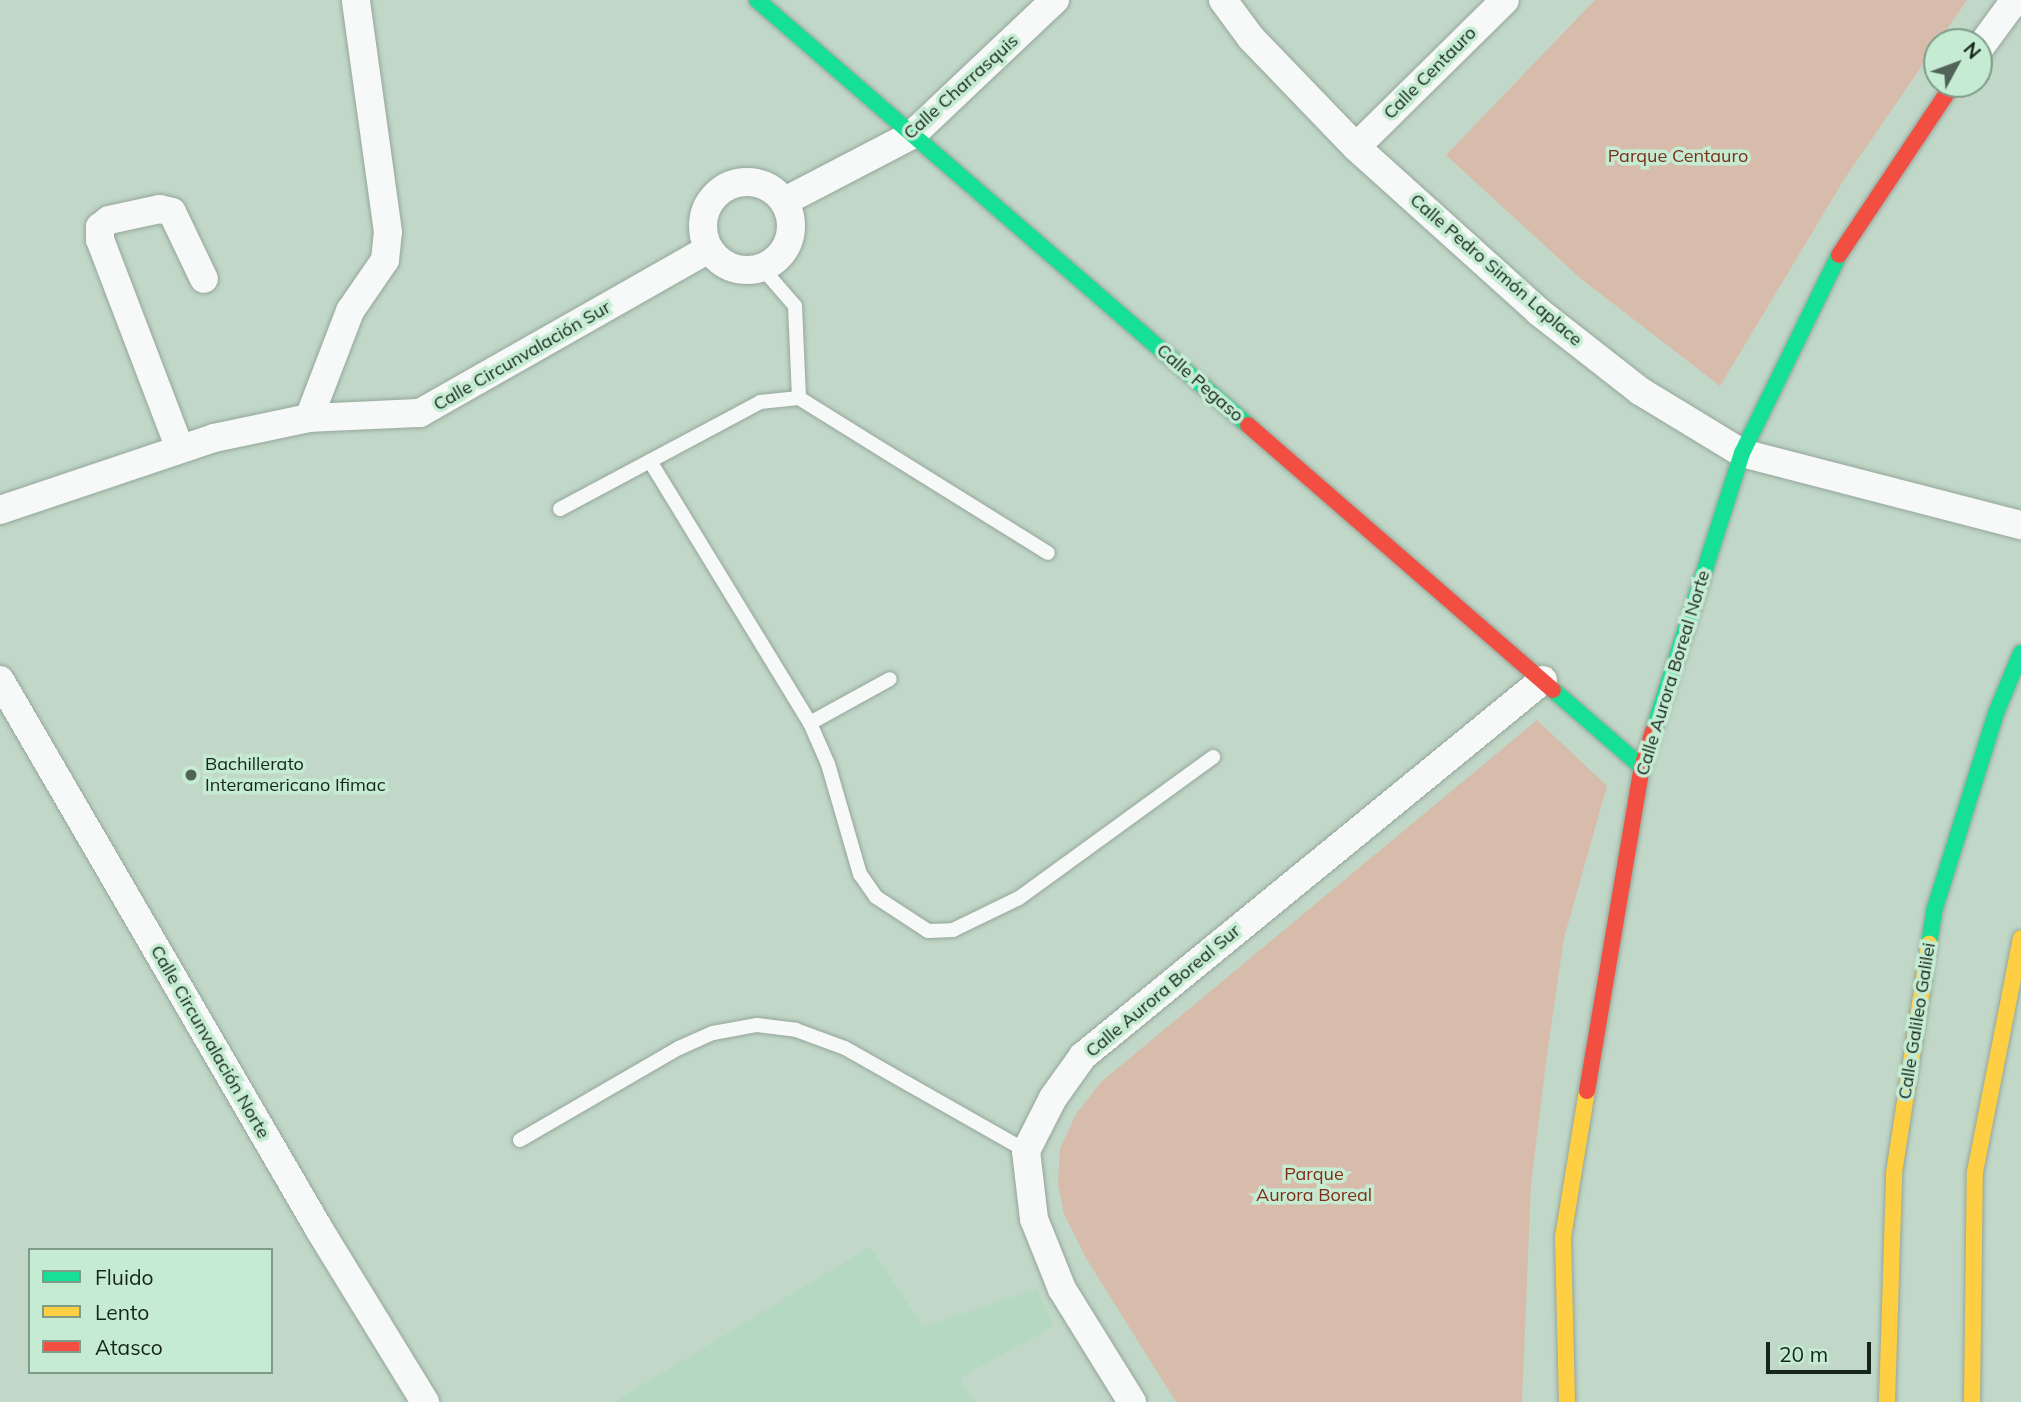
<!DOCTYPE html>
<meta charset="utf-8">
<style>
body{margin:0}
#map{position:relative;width:2021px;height:1402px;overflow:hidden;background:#c1d7c8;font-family:Mulish,sans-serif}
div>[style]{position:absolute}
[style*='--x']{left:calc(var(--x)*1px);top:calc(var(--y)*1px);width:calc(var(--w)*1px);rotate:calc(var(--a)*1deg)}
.built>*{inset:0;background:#b5d8c0}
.green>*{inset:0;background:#d8bcab}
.roads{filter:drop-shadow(0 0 2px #94a69a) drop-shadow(0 0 2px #94a69a)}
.lane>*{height:14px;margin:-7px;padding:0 7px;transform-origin:7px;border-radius:7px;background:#f6f9f7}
.street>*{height:28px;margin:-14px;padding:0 14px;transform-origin:14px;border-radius:14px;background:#f6f9f7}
.street>.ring{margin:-14px;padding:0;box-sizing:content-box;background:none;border:28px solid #f6f9f7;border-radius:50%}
.fast>*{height:16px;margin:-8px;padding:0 8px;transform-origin:8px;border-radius:8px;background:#16e098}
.slow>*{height:16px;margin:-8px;padding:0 8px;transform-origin:8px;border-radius:8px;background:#ffcf43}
.jam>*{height:16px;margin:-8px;padding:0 8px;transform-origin:8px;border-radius:8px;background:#f24e42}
.dots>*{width:19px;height:19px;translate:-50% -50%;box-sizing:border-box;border:4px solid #c5ecd2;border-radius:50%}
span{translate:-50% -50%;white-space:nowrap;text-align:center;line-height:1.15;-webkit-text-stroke:7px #c5ecd2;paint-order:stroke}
.street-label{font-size:18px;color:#16251b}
.park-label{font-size:18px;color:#802e18}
.poi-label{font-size:18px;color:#16251b}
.left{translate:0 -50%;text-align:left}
.legend{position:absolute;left:28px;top:1248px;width:245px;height:126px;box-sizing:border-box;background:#c5ecd2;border:2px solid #7f9c89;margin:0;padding:9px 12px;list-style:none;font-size:21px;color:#16251b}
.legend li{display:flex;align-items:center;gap:14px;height:35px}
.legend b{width:35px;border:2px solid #7f9c89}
.north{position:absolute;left:1923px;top:28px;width:70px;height:70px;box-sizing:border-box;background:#c5ecd2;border:2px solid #7f9c89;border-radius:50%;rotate:49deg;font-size:19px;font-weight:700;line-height:28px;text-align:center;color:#16251b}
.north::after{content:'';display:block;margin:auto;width:24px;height:32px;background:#526358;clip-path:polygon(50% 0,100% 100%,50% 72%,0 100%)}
.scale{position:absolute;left:1766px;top:1342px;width:105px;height:32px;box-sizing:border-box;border:4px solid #16251b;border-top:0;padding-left:9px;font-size:21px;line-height:24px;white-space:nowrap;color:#16251b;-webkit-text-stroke:5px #c5ecd2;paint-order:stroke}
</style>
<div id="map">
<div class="built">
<div style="clip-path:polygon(870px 1247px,923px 1327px,1037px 1289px,1053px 1326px,960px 1378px,974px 1402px,614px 1402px)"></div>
</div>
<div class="green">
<div style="clip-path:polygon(1595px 0,1967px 0,1845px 178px,1720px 386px,1580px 278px,1446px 155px)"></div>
<div style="clip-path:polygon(1537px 720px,1607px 786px,1564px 938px,1546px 1062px,1531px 1184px,1522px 1402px,1176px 1402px,1086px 1258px,1064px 1214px,1058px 1184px,1060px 1149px,1076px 1114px,1101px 1082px)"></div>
</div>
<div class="roads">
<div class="lane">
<div style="--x:763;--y:269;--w:49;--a:49.1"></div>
<div style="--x:795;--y:306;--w:92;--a:87.5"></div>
<div style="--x:650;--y:461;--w:307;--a:58.6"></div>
<div style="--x:810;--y:723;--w:45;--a:66.3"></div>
<div style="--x:828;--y:764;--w:115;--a:73.8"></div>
<div style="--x:860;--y:874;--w:28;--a:55"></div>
<div style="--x:876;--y:897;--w:62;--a:33.2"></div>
<div style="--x:928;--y:931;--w:25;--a:-2"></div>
<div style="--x:953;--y:930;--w:73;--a:-25.9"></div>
<div style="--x:1019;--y:898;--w:240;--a:-36"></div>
<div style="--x:560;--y:509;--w:227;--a:-28.1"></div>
<div style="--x:760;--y:402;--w:39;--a:-6"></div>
<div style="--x:799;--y:398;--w:293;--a:31.9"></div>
<div style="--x:810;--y:723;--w:91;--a:-28.8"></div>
<div style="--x:520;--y:1140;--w:184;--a:-30.1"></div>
<div style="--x:679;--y:1048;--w:37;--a:-24"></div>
<div style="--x:713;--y:1033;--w:45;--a:-10.3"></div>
<div style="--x:757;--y:1025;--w:39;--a:7"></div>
<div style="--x:796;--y:1030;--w:52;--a:20.2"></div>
<div style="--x:845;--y:1048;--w:208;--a:29.6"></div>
</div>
<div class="street">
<div style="--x:1223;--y:0;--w:47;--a:53.6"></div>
<div style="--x:1251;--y:38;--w:151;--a:46.1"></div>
<div style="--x:1356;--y:147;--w:246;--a:42"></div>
<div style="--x:1539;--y:312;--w:128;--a:38"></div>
<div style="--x:1640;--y:391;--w:119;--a:31.3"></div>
<div style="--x:1742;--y:453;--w:288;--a:14.5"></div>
<div style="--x:1979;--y:49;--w:61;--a:-53.7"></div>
<div style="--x:1356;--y:147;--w:209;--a:-44.6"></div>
<div class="ring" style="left:703px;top:182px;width:60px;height:60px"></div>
<div style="--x:785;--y:201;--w:143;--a:-27.5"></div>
<div style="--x:912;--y:135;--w:197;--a:-43.4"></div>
<div style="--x:309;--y:418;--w:115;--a:-69"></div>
<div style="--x:350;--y:311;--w:62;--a:-55.5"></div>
<div style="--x:385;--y:260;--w:28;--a:-84"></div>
<div style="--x:388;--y:232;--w:234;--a:-97.9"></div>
<div style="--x:180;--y:449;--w:224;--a:-110.9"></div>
<div style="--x:100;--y:240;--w:13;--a:-90"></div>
<div style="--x:100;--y:227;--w:11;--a:-38"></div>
<div style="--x:109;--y:220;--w:52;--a:-12.2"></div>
<div style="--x:160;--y:209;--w:12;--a:14"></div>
<div style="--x:172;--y:212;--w:74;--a:64.5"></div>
<div style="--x:0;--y:510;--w:226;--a:-18.6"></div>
<div style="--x:214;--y:438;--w:97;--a:-11.9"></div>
<div style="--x:309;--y:418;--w:111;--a:-2.6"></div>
<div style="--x:420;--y:413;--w:332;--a:-29.6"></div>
<div style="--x:0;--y:680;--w:635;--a:59.84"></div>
<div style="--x:319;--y:1229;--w:203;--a:58.5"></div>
<div style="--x:1132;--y:1402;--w:133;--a:-121.8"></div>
<div style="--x:1062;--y:1289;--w:75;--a:-111.8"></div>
<div style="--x:1034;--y:1219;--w:68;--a:-96.7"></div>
<div style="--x:1026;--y:1151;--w:59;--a:-63"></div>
<div style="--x:1053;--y:1098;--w:52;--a:-54.5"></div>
<div style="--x:1083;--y:1056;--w:594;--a:-39.26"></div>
</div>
<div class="fast">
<div style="--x:757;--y:0;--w:649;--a:40.88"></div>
<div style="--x:1553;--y:690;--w:118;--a:40.9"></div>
<div style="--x:1653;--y:732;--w:293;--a:-72.3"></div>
<div style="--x:1742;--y:453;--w:220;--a:-63.9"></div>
<div style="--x:1929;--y:944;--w:33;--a:-81"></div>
<div style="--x:1934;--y:911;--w:207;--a:-72.6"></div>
<div style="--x:1996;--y:713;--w:65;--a:-67.4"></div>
</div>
<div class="slow">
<div style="--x:1567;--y:1402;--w:165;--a:-91.4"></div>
<div style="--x:1563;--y:1237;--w:148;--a:-80.7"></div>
<div style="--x:1887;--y:1402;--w:229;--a:-88.2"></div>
<div style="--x:1894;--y:1173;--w:232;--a:-81.3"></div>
<div style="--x:1972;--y:1402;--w:230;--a:-89.3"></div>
<div style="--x:1975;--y:1172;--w:238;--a:-78.9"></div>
</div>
<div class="jam">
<div style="--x:1839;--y:255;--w:206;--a:-56.3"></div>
<div style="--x:1248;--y:425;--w:404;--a:41"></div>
<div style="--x:1587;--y:1091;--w:329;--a:-80.4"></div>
<div style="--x:1642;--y:767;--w:37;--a:-73"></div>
</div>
</div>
<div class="dots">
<div style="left:191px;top:775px;background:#526358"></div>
</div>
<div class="street-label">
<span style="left:1430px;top:73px;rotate:-45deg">Calle Centauro</span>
<span style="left:961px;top:87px;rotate:-42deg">Calle Charrasquis</span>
<span style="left:1496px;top:270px;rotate:41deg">Calle Pedro Simón Laplace</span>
<span style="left:522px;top:356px;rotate:-30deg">Calle Circunvalación Sur</span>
<span style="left:1200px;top:383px;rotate:41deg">Calle Pegaso</span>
<span style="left:1673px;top:673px;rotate:-73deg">Calle Aurora Boreal Norte</span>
<span style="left:1163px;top:991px;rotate:-40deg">Calle Aurora Boreal Sur</span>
<span style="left:1917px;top:1021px;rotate:-81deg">Calle Galileo Galilei</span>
<span style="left:210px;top:1042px;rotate:60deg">Calle Circunvalación Norte</span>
</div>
<div class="park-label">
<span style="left:1678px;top:156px">Parque Centauro</span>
<span style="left:1314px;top:1185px">Parque<br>Aurora Boreal</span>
</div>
<div class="poi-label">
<span class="left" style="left:205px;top:775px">Bachillerato<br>Interamericano Ifimac</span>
</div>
<ul class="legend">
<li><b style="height:9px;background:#16e098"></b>Fluido</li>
<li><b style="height:9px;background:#ffcf43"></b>Lento</li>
<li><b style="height:9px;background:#f24e42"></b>Atasco</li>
</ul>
<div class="north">N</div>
<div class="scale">20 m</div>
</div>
